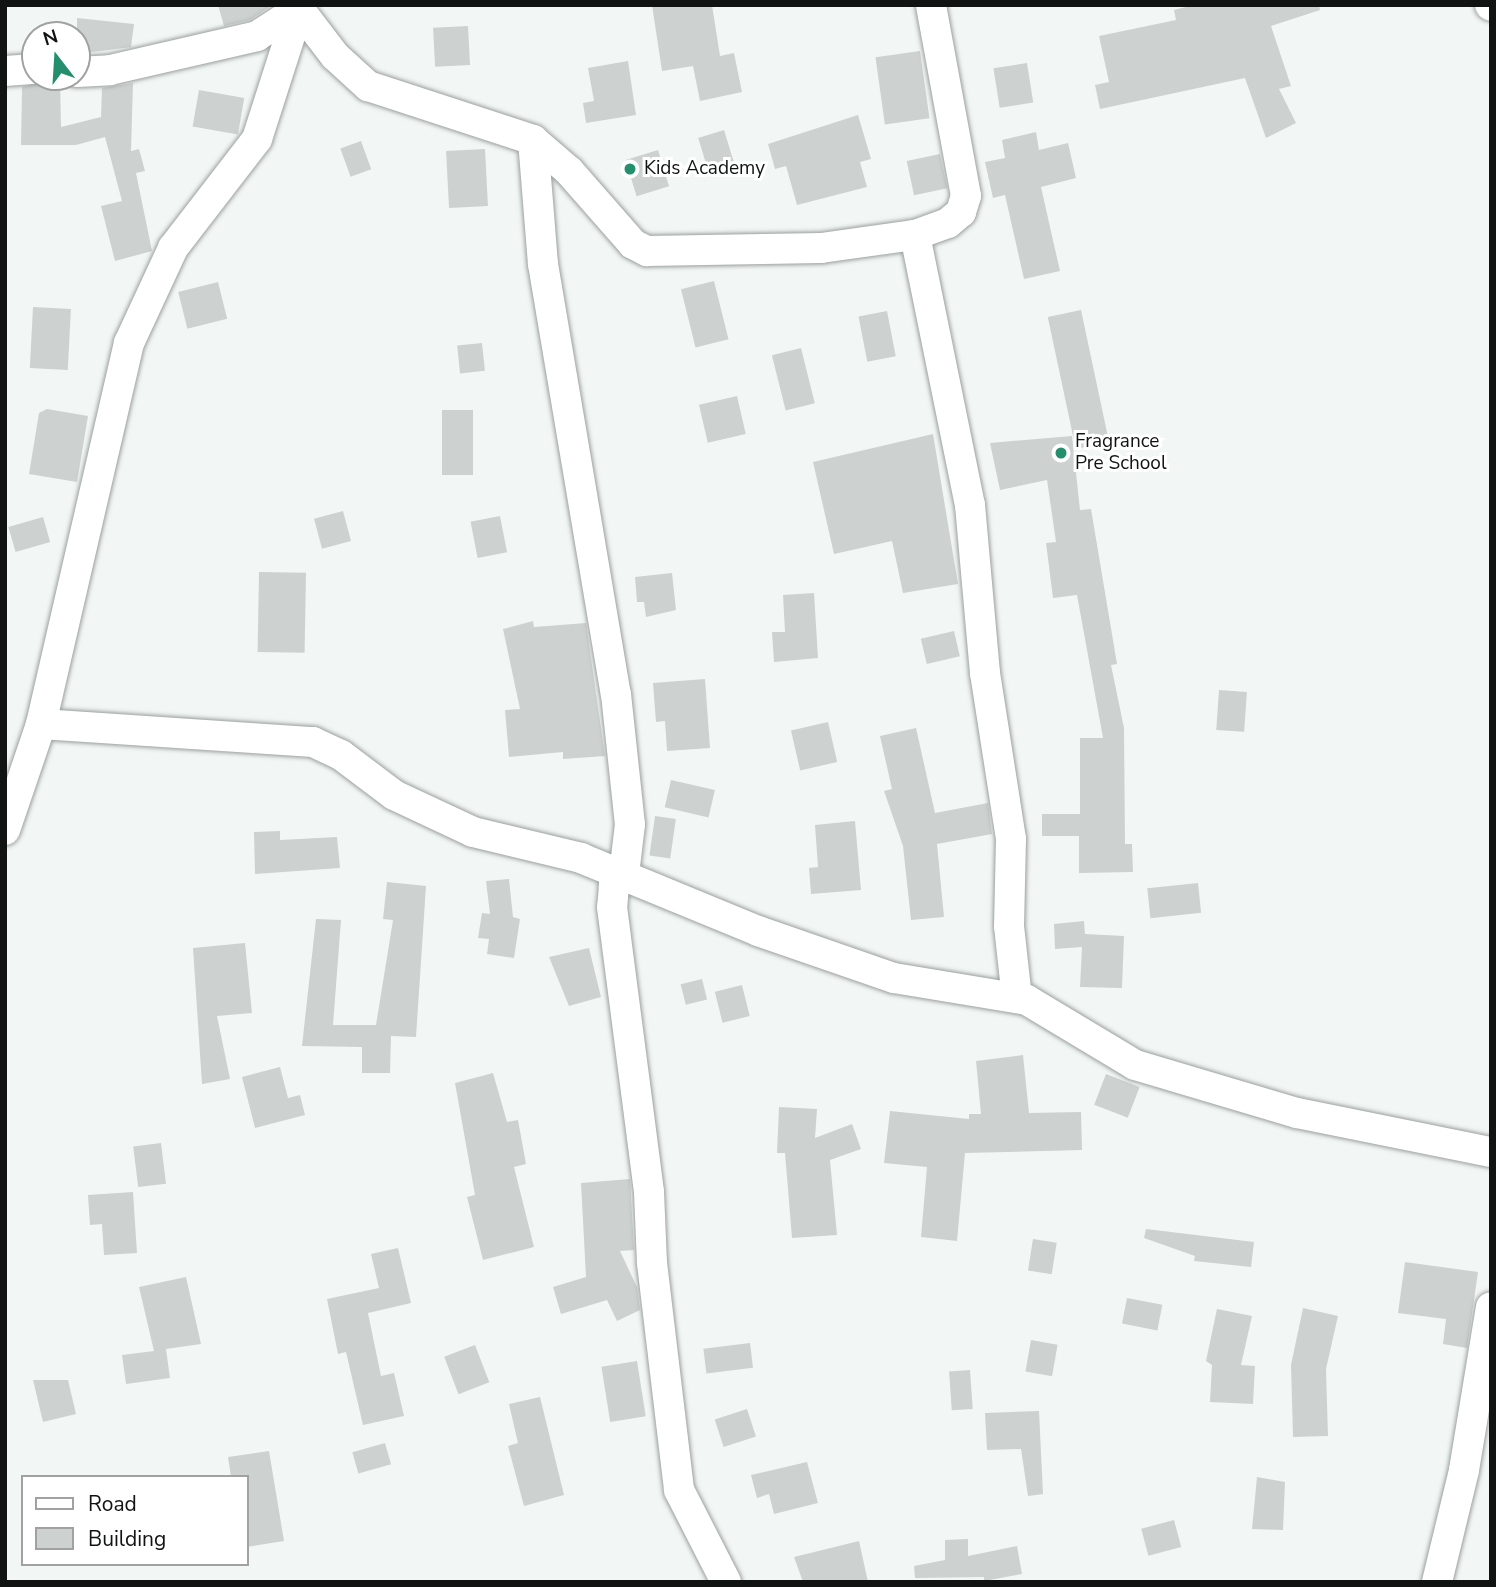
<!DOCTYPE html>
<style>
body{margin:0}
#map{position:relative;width:1496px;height:1587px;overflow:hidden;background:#f2f7f5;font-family:"Nunito Sans",sans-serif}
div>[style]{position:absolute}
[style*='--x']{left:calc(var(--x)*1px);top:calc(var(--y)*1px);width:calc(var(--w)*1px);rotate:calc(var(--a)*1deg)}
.building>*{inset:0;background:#cdd2d0;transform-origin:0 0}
.roads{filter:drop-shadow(0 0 2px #9ba09e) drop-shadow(0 0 2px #9ba09e)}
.minor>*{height:30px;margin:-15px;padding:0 15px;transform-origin:15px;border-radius:15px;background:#fff}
.dots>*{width:19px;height:19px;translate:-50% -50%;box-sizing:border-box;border:4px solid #fff;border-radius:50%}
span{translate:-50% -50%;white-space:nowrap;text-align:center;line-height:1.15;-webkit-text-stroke:6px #fff;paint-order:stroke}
.poi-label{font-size:19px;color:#111312}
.left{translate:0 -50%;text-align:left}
.frame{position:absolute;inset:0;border:7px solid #111312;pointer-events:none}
.legend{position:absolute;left:21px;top:1475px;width:228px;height:91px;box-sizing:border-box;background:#fff;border:2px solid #a0a1a0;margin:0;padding:9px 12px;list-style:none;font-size:21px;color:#111312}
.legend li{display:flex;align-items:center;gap:14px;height:35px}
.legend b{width:35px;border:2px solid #a0a1a0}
.north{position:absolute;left:21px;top:21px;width:70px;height:70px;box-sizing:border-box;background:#fff;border:2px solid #a0a1a0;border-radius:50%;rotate:343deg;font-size:19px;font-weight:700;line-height:28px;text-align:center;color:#111312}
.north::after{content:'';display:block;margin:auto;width:24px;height:32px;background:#248f6d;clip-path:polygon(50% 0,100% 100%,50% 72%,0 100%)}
</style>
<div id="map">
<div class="building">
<div style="clip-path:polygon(218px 5px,272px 5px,250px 20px,224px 26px)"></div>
<div style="clip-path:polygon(652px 5px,712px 5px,720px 56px,734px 53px,742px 92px,700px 101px,693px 66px,662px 71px)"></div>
<div style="clip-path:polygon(1194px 5px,1319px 5px,1320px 10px,1271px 26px,1291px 86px,1279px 89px,1296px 123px,1266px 138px,1245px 78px,1100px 109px,1095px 85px,1109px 82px,1099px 36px,1176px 20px,1174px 10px)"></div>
<div style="clip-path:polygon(77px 18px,134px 24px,131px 47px,77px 54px)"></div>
<div style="left:468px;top:26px;width:39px;height:35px;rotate:87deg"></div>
<div style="left:920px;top:51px;width:68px;height:45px;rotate:82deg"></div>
<div style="clip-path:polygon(628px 61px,636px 115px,586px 123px,583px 103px,594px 101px,588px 68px)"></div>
<div style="left:1027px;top:63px;width:40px;height:34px;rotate:81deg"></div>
<div style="clip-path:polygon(50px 78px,60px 78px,61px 127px,101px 117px,102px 88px,133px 83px,131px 151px,139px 149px,145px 171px,136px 173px,152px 251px,115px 261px,101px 206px,122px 201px,105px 137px,76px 145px,21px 145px,22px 87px)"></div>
<div style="left:199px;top:90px;width:46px;height:37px;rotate:10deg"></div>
<div style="clip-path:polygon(858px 115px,871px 159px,860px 162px,867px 187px,797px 205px,786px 166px,775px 169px,768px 144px)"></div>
<div style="left:724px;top:130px;width:41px;height:27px;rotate:73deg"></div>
<div style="clip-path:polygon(1036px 132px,1039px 150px,1068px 143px,1076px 178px,1041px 187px,1060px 271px,1024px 279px,1005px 195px,993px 198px,985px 162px,1005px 158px,1002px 140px)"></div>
<div style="left:361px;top:141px;width:30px;height:22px;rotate:70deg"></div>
<div style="left:485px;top:149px;width:57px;height:39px;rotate:87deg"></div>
<div style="left:658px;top:150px;width:38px;height:34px;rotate:73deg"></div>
<div style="left:940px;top:154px;width:35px;height:34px;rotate:78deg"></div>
<div style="left:714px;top:281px;width:60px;height:34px;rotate:76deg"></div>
<div style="left:218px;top:282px;width:38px;height:41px;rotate:76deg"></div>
<div style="left:33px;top:307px;width:38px;height:61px;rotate:3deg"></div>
<div style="left:1081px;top:310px;width:135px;height:34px;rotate:78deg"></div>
<div style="left:887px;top:311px;width:46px;height:29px;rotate:79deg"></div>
<div style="left:482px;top:343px;width:28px;height:25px;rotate:84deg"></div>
<div style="left:801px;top:348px;width:57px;height:30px;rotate:76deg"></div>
<div style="left:737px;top:396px;width:39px;height:39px;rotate:77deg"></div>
<div style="clip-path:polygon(47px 409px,88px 416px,77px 482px,29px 474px,39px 413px)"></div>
<div style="left:442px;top:410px;width:31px;height:65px"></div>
<div style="clip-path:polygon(933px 434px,958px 584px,903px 593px,892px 541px,834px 554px,813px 462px)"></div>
<div style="clip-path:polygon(1072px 436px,1080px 510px,1091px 509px,1117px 664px,1111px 665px,1124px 728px,1125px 844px,1132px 844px,1133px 872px,1079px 873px,1079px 836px,1042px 836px,1042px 814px,1080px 814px,1080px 738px,1103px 738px,1077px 595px,1053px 598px,1046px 543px,1056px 542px,1047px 480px,1000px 490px,990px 443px)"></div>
<div style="left:343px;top:511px;width:31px;height:30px;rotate:75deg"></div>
<div style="left:500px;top:516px;width:37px;height:30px;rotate:79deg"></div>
<div style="left:43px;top:517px;width:26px;height:36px;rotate:74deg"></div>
<div style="left:259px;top:572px;width:47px;height:80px;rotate:1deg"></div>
<div style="clip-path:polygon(672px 573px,676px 610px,646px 617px,644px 602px,637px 602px,635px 577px)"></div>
<div style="clip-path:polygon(814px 593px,818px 658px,774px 662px,772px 632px,785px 632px,783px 595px)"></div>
<div style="clip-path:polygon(533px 621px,534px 627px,586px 623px,605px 756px,563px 759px,563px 752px,509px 757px,505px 710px,520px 709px,503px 629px)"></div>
<div style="left:954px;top:631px;width:26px;height:34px;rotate:77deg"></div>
<div style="clip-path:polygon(705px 679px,710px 748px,667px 751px,665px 721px,656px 722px,653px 683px)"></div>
<div style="left:1219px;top:690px;width:28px;height:40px;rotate:4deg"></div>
<div style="left:828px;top:722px;width:41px;height:38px;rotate:77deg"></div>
<div style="clip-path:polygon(916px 728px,935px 813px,988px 803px,992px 834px,937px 844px,944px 917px,911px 920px,903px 846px,884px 791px,892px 789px,880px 736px)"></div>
<div style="left:671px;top:780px;width:45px;height:28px;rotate:13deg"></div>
<div style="left:655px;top:816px;width:21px;height:40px;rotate:8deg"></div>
<div style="clip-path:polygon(855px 821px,861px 890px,811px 894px,809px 868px,818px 867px,815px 825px)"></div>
<div style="clip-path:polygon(280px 831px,280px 840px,337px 837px,340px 868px,255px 874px,254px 832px)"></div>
<div style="clip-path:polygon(509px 879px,513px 917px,520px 919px,514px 958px,487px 954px,489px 939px,478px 938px,482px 913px,490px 914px,486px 881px)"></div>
<div style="clip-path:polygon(387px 882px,426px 886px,416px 1037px,391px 1036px,390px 1073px,362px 1073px,362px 1047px,302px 1046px,316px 919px,341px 920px,333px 1025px,376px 1025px,393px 920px,383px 919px)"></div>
<div style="left:1198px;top:883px;width:30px;height:51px;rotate:84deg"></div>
<div style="clip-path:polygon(1084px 921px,1085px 934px,1124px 936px,1122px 988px,1080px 987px,1082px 947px,1055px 949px,1054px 924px)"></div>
<div style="clip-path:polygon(245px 943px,252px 1013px,217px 1016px,230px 1079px,202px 1084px,193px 948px)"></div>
<div style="clip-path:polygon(589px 948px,601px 997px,569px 1006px,549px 957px)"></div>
<div style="left:702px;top:979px;width:21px;height:22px;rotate:76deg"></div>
<div style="left:742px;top:985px;width:32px;height:28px;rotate:76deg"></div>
<div style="clip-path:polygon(1023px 1055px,1029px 1113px,1081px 1112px,1082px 1150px,965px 1153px,957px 1241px,921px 1237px,927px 1167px,884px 1163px,890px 1111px,969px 1119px,969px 1114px,981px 1114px,976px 1061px)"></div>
<div style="clip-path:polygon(280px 1067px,288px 1098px,300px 1095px,305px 1115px,255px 1128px,242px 1077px)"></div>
<div style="clip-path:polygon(493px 1073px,507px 1122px,518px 1120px,526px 1164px,514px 1167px,534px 1247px,483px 1260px,467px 1197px,475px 1195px,455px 1083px)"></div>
<div style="left:1106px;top:1074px;width:36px;height:33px;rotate:21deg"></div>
<div style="clip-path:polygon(779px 1107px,817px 1109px,815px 1138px,852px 1124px,861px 1149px,830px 1160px,837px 1235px,792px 1238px,785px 1153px,777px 1153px)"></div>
<div style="left:161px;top:1143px;width:41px;height:28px;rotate:83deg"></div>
<div style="clip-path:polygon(630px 1179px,634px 1250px,620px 1251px,637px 1287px,640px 1310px,617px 1321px,607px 1300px,561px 1314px,553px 1287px,586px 1277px,581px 1183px)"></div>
<div style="clip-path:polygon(133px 1192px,137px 1253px,104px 1255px,102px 1224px,90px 1225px,88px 1195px)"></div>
<div style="clip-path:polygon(1146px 1229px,1254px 1242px,1251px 1267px,1194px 1261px,1195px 1256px,1144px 1238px)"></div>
<div style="left:1033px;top:1239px;width:24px;height:32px;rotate:9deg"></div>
<div style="clip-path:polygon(398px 1248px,411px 1303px,368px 1313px,381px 1376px,394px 1373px,404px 1416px,363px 1425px,346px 1352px,338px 1354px,327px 1299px,379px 1288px,371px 1254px)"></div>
<div style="clip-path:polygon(1405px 1262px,1478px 1272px,1467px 1348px,1443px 1344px,1446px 1319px,1398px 1313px)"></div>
<div style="clip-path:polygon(186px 1277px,201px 1344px,166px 1349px,170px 1378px,126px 1384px,122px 1355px,154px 1351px,139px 1287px)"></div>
<div style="left:1127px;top:1298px;width:36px;height:26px;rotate:11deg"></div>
<div style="clip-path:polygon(1303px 1308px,1338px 1316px,1326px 1369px,1328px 1436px,1293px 1437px,1291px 1365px)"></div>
<div style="clip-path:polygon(1217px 1309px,1252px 1316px,1241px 1365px,1255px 1366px,1253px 1404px,1210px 1402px,1212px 1365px,1206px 1361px)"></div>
<div style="left:1031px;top:1340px;width:27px;height:32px;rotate:10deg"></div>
<div style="left:750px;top:1343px;width:25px;height:47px;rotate:83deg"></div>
<div style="left:475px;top:1345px;width:40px;height:33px;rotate:69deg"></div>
<div style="left:637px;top:1361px;width:56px;height:36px;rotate:81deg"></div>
<div style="left:970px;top:1370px;width:39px;height:21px;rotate:86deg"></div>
<div style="clip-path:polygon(33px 1380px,68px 1380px,76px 1414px,43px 1422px)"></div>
<div style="clip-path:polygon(540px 1397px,564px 1495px,524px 1506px,508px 1446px,518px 1443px,509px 1404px)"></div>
<div style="left:747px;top:1409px;width:29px;height:34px;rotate:72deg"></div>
<div style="clip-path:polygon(1039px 1411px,1043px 1494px,1028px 1496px,1021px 1449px,987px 1450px,985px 1413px)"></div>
<div style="left:385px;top:1443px;width:22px;height:34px;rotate:74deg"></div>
<div style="clip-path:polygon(269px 1451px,284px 1541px,247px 1547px,247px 1477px,231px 1477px,228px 1457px)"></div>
<div style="clip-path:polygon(807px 1462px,818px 1503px,774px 1514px,769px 1494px,757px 1498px,751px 1475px)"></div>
<div style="clip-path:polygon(1257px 1477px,1285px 1482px,1283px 1530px,1252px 1529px)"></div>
<div style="left:1174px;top:1520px;width:28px;height:34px;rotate:75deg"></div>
<div style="clip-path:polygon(968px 1539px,968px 1556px,1017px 1546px,1022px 1574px,984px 1581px,984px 1577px,915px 1578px,914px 1566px,945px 1560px,945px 1540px)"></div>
<div style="clip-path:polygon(859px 1541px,868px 1582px,803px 1582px,794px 1557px)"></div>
</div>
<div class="roads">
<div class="minor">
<div style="--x:1490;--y:5;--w:1;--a:45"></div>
<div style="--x:5;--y:71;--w:30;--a:-4"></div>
<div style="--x:77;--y:72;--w:33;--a:-3"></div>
<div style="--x:110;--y:70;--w:151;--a:-13"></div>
<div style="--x:257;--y:36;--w:50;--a:-32.7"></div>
<div style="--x:299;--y:9;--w:59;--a:52.5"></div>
<div style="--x:335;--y:56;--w:45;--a:42.3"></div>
<div style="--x:368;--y:86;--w:174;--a:18.1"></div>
<div style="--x:533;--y:140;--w:48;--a:40.7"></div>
<div style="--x:569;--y:171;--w:97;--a:48.8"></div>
<div style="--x:633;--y:244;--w:16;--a:27"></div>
<div style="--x:647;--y:251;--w:174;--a:-1"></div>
<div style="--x:821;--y:248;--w:95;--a:-7.9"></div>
<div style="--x:915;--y:235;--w:276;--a:78.5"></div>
<div style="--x:970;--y:505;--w:169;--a:84.9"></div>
<div style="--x:985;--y:673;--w:168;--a:81.1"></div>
<div style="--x:1011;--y:839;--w:87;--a:91.3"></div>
<div style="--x:1009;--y:926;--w:72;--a:83.7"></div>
<div style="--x:533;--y:140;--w:124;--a:85.4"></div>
<div style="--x:543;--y:264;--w:436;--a:80.4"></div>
<div style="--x:616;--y:694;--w:131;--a:83.9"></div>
<div style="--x:630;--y:824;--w:50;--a:96.8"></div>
<div style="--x:624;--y:874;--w:16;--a:130"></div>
<div style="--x:614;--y:886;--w:21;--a:95"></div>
<div style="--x:612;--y:907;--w:287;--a:82.6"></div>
<div style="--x:649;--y:1192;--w:71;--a:87.6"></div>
<div style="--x:652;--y:1263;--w:229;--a:83.2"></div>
<div style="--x:679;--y:1490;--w:103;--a:62.9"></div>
<div style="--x:915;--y:235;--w:35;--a:-20"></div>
<div style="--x:948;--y:223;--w:17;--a:-40"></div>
<div style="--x:961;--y:212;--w:17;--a:-73"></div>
<div style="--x:966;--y:196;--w:194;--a:-100.4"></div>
<div style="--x:41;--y:724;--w:273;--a:3.8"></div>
<div style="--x:313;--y:742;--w:31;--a:25"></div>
<div style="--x:341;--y:755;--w:66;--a:37"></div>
<div style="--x:394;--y:795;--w:87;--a:25.1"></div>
<div style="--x:473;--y:832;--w:111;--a:13.5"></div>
<div style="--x:581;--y:858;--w:191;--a:22.4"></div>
<div style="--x:758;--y:931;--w:144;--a:19.1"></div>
<div style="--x:894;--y:978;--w:135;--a:9.4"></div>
<div style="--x:1027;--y:1000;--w:126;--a:31"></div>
<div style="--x:1135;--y:1065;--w:169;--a:16.5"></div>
<div style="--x:1297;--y:1113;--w:198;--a:11.4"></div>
<div style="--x:5;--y:830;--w:112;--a:-71.2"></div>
<div style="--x:41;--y:724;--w:391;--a:-77"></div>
<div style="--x:129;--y:343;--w:105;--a:-65.1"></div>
<div style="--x:173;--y:248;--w:138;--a:-52.4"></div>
<div style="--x:257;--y:139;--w:141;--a:-72.2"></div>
<div style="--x:1437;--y:1582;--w:115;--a:-76.4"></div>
<div style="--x:1464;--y:1470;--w:165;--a:-80.6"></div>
</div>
</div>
<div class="dots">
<div style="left:630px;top:169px;background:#248f6d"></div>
<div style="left:1061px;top:453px;background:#248f6d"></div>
</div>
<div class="poi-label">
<span class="left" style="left:644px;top:169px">Kids Academy</span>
<span class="left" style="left:1075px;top:453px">Fragrance<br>Pre School</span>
</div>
<div class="frame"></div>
<ul class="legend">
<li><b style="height:9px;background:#fff"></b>Road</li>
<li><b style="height:19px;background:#cdd2d0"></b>Building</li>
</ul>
<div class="north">N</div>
</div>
